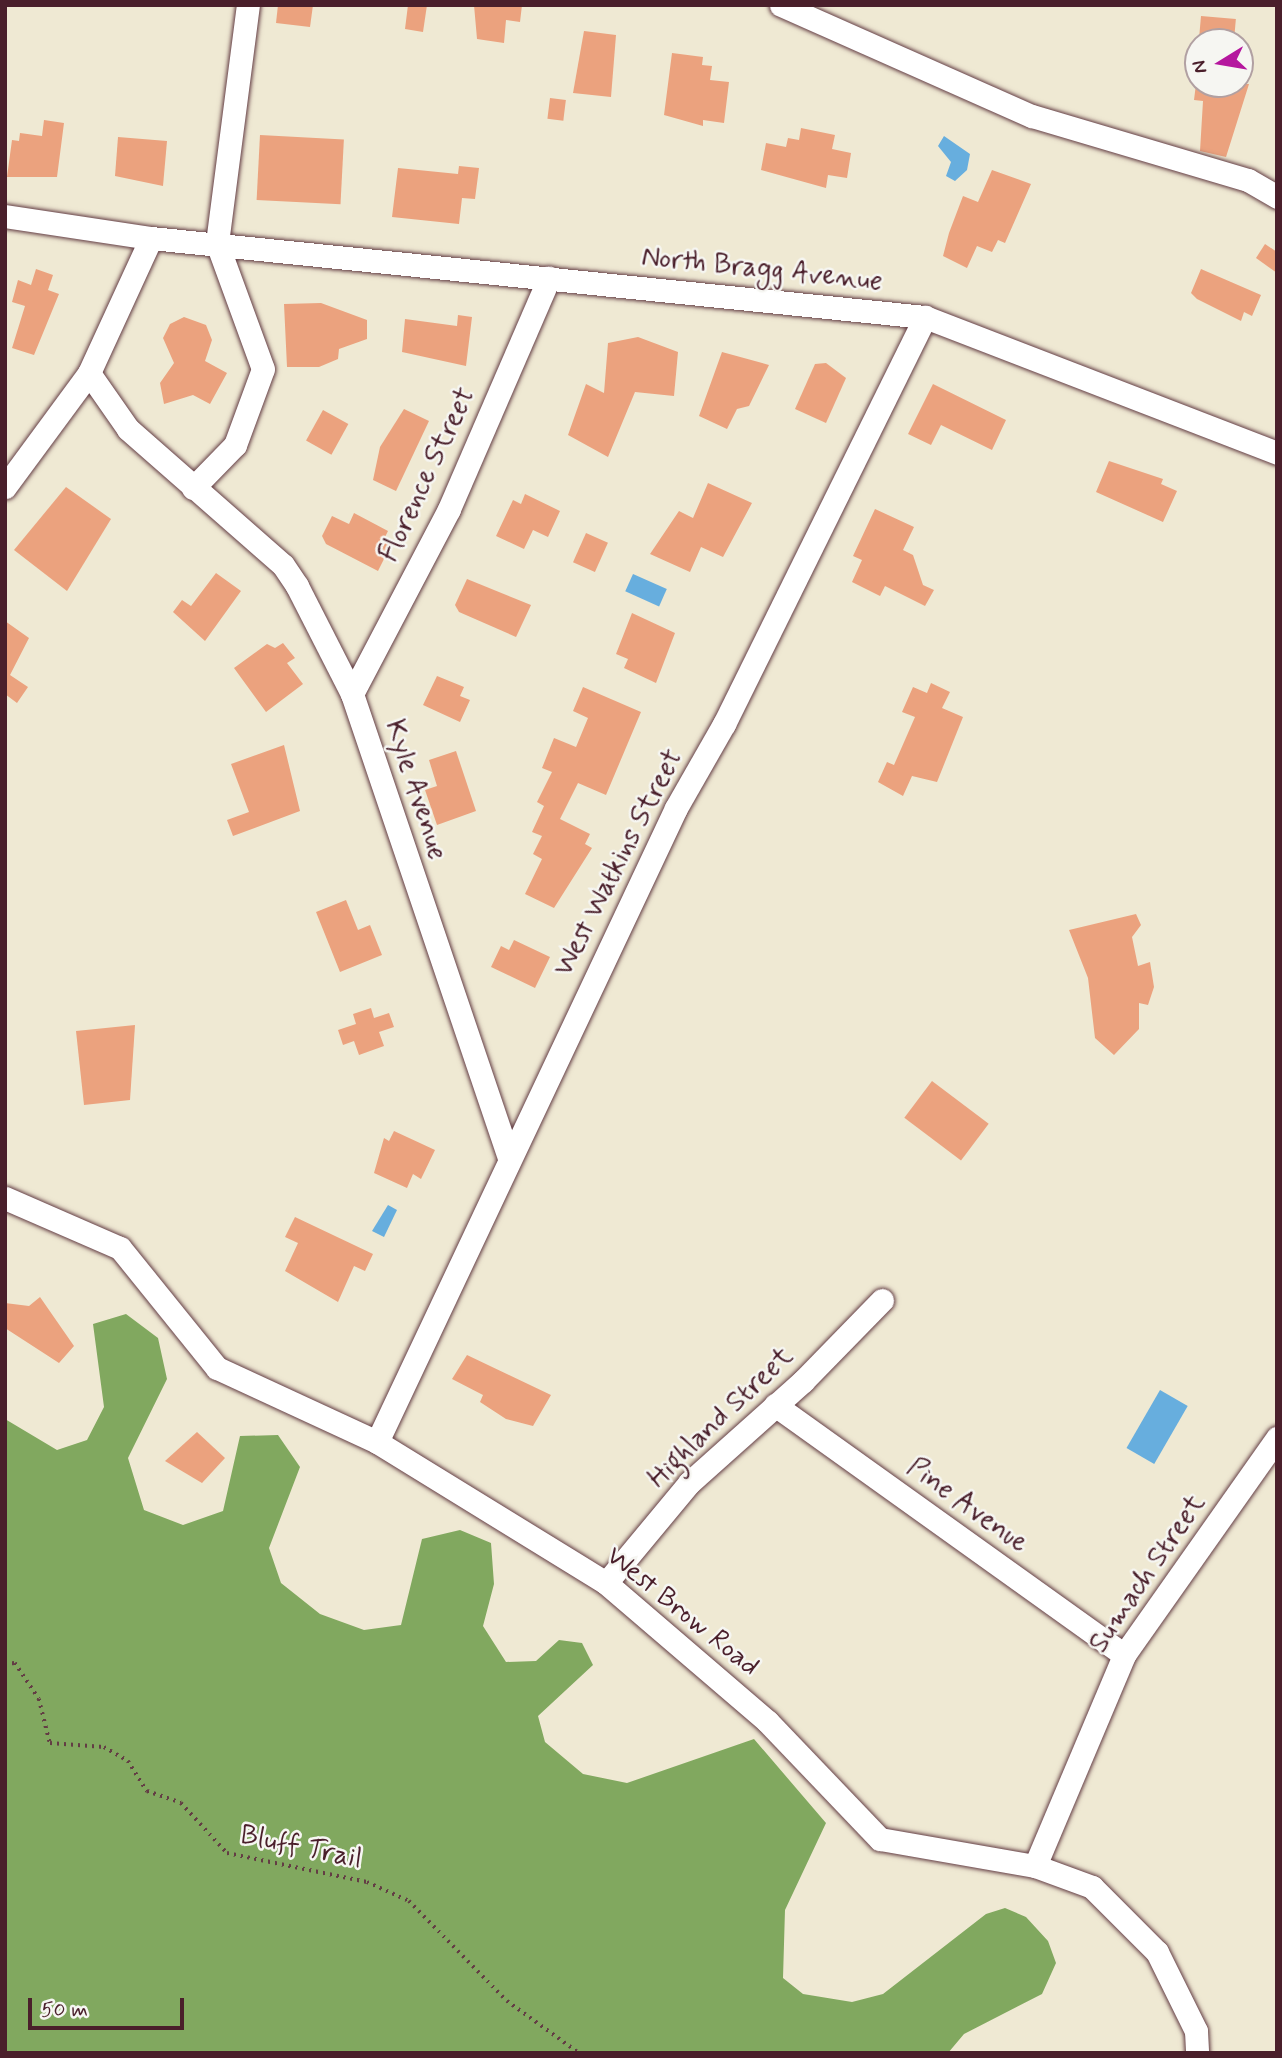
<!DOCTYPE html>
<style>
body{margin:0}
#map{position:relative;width:1282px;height:2058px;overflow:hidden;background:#efe9d3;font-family:Mynerve,sans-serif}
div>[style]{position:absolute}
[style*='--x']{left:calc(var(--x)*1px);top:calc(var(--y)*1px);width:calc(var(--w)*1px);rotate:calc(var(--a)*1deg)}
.forest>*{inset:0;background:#81a85f}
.water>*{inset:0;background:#67aede;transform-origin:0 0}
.building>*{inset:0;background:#eba27e;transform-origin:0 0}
.path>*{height:3.5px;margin-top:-1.75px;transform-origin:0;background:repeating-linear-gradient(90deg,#633d44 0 2px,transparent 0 7px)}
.roads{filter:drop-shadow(0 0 2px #633d44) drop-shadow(0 0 2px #633d44)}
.minor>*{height:23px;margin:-11.5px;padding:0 11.5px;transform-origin:11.5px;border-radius:11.5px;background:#fff}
span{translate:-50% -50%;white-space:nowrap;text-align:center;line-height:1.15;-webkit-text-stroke:5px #f6f6f2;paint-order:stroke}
.street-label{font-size:28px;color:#4a1f2b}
.frame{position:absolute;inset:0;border:7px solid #4a1f2b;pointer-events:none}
.north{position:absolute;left:1184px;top:28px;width:70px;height:70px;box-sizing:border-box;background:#f6f6f2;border:2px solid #b1a0a2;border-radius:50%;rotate:259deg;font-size:19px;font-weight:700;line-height:28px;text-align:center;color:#4a1f2b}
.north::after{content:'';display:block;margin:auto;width:24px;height:32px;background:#b5179e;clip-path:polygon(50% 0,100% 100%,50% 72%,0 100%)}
.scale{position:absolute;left:28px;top:1998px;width:156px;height:32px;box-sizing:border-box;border:4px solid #4a1f2b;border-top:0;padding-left:9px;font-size:21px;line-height:24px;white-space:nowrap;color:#4a1f2b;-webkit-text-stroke:5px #f6f6f2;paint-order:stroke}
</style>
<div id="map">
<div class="forest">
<div style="clip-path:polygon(126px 1314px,158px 1338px,167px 1379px,128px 1458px,144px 1510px,183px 1525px,223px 1511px,240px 1436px,278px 1435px,300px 1467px,269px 1548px,281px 1583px,320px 1614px,364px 1630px,401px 1625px,422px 1539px,460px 1530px,491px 1543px,494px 1584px,483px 1626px,506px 1662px,536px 1661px,559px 1640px,582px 1643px,593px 1665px,538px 1716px,545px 1742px,583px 1774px,627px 1783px,754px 1739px,826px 1823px,785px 1910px,783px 1978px,803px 1994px,852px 2002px,883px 1994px,986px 1914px,1005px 1908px,1026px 1917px,1048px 1941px,1056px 1963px,1042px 1994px,964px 2034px,948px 2053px,5px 2053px,5px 1419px,57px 1450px,87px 1440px,104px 1407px,93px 1324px)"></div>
</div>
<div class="water">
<div style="clip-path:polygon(944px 136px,970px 154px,967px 170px,955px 181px,946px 176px,951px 162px,938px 146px)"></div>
<div style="left:633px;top:574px;width:37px;height:19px;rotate:24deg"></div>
<div style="clip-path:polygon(388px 1205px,397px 1210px,384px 1237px,372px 1231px)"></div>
<div style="left:1160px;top:1390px;width:32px;height:67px;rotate:30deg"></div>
</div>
<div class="building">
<div style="clip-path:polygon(278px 5px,313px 5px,310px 27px,276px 23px)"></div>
<div style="clip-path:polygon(408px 5px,427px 5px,423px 32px,405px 29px)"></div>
<div style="clip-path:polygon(474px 5px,522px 5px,520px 22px,506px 20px,504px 43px,477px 39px)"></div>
<div style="left:1201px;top:16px;width:35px;height:26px;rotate:5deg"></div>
<div style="clip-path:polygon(584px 31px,616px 35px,611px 97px,573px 93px)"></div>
<div style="clip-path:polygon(672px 53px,703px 57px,702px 65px,712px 66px,710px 80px,729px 82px,724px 123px,703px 120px,703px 126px,664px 115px)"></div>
<div style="clip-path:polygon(1196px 84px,1249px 84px,1226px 157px,1200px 151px,1203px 101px,1194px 100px)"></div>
<div style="left:550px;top:98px;width:16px;height:21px;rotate:7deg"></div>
<div style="clip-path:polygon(44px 120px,64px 123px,57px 177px,7px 177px,12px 140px,19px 141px,20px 133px,42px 136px)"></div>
<div style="clip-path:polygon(801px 128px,835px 135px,832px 149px,851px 153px,847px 178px,828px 175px,826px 188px,761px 170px,766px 143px,786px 147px,788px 138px,799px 140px)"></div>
<div style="left:260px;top:135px;width:84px;height:65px;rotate:3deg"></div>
<div style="clip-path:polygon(118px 137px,167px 141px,163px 186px,115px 176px)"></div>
<div style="clip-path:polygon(459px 166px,479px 168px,475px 199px,462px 198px,459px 224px,392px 217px,398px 168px,458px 174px)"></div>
<div style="clip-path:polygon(992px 170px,1031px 184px,1005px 243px,998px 240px,992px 252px,977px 246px,967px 268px,943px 256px,949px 233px,963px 196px,978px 202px)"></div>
<div style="clip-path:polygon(1265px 244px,1277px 252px,1277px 273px,1256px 258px)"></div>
<div style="clip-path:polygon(36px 269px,53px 275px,48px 290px,59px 294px,34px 355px,12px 348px,25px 306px,12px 302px,18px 280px,31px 285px)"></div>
<div style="clip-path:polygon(1201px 269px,1261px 295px,1252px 316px,1244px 312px,1241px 321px,1197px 299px,1191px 293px)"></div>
<div style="clip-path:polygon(321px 303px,367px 320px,367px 339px,339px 349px,338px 359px,319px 367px,287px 367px,284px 304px)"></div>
<div style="clip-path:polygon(458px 315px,472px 317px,466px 366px,402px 352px,405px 319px,457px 326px)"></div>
<div style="clip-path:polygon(184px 317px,206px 325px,212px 340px,205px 361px,227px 373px,210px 404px,193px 395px,164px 404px,160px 383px,174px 363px,163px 338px,170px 324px)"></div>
<div style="clip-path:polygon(638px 337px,678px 352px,674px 396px,635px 392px,608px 457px,568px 435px,586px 384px,604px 393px,608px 343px)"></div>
<div style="clip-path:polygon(722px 352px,769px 365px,749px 406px,737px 409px,727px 429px,699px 416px)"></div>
<div style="clip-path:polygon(826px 363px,846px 378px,826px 423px,795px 409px,815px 364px)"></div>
<div style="clip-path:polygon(933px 384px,1006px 420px,992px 450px,941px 425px,931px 445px,908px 434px)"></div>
<div style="clip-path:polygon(404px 409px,429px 421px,396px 491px,373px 480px,380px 447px)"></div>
<div style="left:323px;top:410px;width:29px;height:35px;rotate:29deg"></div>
<div style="clip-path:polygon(1109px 461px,1163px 479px,1161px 484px,1177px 491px,1163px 522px,1096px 492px)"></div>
<div style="clip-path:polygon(708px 483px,752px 503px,723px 557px,701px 547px,690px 572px,650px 554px,679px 511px,693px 518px)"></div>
<div style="clip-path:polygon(66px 487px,111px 519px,67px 591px,14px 550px)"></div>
<div style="clip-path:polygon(525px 494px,560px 511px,548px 537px,533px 530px,524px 549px,496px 536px,513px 500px,521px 504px)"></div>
<div style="clip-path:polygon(875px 509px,914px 527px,903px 550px,913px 555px,923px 585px,934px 590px,925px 606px,885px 586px,880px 596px,852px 582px,862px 560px,853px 556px)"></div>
<div style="clip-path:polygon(354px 513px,388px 531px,385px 537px,393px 541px,378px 571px,326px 544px,322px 536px,332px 516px,349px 524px)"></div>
<div style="left:586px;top:533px;width:24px;height:32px;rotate:24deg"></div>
<div style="clip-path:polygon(216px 573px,241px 591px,205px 641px,173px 612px,182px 600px,191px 606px)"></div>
<div style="clip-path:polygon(467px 579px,531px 605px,516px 637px,459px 612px,455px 605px)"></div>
<div style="clip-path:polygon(632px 613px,675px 633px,656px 683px,624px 668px,628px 659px,616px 654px)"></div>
<div style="clip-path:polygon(5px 621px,29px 638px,10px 675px,28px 687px,17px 703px,5px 694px)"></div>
<div style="clip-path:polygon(283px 643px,295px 658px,287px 663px,303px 684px,266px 712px,234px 668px,267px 644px,275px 648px)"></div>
<div style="clip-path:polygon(437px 676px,464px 687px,460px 696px,470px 700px,460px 722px,423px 705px)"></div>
<div style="clip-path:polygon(931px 683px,950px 692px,942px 708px,963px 717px,937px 782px,912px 776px,903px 796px,878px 782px,887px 762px,894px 765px,915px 717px,902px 712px,913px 687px,927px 693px)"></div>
<div style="clip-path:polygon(583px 687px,641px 712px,606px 795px,578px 783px,560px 819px,590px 834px,585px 844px,592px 848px,554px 908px,525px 894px,542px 859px,533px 854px,542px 836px,532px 832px,544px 806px,537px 802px,552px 772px,542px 768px,554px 738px,576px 747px,588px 718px,573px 711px)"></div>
<div style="clip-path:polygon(284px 745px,300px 811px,233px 836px,227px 820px,249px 812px,231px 764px)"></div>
<div style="clip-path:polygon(456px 751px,476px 811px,437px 825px,425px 790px,437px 786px,429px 760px)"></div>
<div style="clip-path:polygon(346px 900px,358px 930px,370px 925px,382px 955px,340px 972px,316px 912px)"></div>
<div style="clip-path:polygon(1136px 914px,1141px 925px,1132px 937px,1138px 966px,1150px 962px,1154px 987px,1148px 1005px,1139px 1003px,1139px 1029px,1114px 1055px,1095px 1038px,1088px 978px,1069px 930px)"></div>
<div style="clip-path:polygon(514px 940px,550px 957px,535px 988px,491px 967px,501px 946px,509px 950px)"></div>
<div style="clip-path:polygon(371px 1008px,374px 1018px,389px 1013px,394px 1027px,379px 1032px,384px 1046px,359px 1055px,354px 1041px,343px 1045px,338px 1030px,356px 1024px,353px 1014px)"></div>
<div style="clip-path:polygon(135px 1025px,130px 1100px,84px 1105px,76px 1031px)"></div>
<div style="left:932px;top:1081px;width:71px;height:46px;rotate:37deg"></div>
<div style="clip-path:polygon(394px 1131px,435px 1150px,421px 1179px,413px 1174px,407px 1188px,374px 1173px,384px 1138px,389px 1141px)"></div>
<div style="clip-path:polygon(295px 1217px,373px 1254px,365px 1271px,354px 1266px,338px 1302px,285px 1271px,298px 1243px,285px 1237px)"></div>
<div style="clip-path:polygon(40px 1297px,74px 1346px,59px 1363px,5px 1328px,5px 1303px,29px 1306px)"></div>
<div style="clip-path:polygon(467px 1355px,551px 1395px,533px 1426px,506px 1419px,480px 1402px,483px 1395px,452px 1379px)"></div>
<div style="clip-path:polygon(197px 1432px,225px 1458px,202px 1483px,165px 1461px)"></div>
</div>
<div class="path">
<div style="--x:5;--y:1664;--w:10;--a:-6"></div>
<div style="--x:15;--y:1663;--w:43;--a:56.3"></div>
<div style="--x:39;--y:1699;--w:45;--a:76"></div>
<div style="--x:50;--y:1743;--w:54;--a:4.2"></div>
<div style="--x:104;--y:1747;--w:28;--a:30"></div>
<div style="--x:128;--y:1761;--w:36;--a:58"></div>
<div style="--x:147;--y:1791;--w:36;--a:19"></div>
<div style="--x:181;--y:1803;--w:68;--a:47.4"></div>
<div style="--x:227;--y:1853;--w:143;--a:11.7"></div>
<div style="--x:367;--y:1882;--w:46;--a:24.3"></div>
<div style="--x:409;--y:1901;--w:140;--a:45.6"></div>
<div style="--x:507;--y:2001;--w:89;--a:35.8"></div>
</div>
<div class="roads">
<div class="minor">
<div style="--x:781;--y:5;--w:274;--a:23.9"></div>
<div style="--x:1032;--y:116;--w:225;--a:16.5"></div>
<div style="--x:1248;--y:180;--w:34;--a:30"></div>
<div style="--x:5;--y:216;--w:148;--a:8.6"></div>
<div style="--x:151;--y:238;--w:778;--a:5.83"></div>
<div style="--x:925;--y:317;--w:377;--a:21.1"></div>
<div style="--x:151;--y:238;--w:149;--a:114.7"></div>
<div style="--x:89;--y:373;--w:68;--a:55.1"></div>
<div style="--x:128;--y:429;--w:206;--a:41.3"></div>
<div style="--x:283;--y:565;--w:25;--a:56"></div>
<div style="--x:297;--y:586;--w:121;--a:63"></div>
<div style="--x:352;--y:694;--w:487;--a:71.3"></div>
<div style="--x:5;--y:487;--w:142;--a:-53.6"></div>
<div style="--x:193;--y:488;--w:60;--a:-45.7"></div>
<div style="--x:235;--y:445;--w:81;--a:-69.8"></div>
<div style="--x:263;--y:369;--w:134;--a:-110.1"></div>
<div style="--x:217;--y:243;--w:240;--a:-82.6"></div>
<div style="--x:352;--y:694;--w:209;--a:-62.3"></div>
<div style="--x:449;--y:509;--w:252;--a:-66.6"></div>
<div style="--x:5;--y:1198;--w:125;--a:23.5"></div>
<div style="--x:120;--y:1248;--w:154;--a:51.1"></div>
<div style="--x:217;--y:1368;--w:176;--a:24.8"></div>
<div style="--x:377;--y:1442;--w:269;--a:31.6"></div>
<div style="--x:606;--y:1583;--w:213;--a:40.6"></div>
<div style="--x:768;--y:1722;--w:162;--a:46.3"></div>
<div style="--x:880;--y:1839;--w:157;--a:9.9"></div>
<div style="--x:1035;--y:1866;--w:61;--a:20.2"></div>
<div style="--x:1092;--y:1887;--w:92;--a:45"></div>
<div style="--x:1157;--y:1952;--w:88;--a:63.7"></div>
<div style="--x:1196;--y:2031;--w:22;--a:87"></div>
<div style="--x:775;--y:1405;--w:429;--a:35.6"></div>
<div style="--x:377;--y:1442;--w:701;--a:-64.75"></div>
<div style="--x:676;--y:808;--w:97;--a:-60.3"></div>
<div style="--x:724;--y:724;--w:454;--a:-63.7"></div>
<div style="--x:606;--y:1583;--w:130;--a:-50.3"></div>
<div style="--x:689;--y:1483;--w:153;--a:-41.8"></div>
<div style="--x:803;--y:1381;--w:113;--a:-45.7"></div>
<div style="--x:1035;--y:1866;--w:229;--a:-67.1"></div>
<div style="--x:1124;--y:1655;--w:266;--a:-54.8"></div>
</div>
</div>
<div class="street-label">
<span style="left:762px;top:270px;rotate:6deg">North Bragg Avenue</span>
<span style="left:428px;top:475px;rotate:-65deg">Florence Street</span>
<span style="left:415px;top:790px;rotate:72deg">Kyle Avenue</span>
<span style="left:619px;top:863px;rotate:-63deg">West Watkins Street</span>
<span style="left:721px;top:1418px;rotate:-44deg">Highland Street</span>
<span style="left:967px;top:1506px;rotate:36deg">Pine Avenue</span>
<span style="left:1148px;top:1574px;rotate:-56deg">Sumach Street</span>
<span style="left:682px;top:1612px;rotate:39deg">West Brow Road</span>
<span style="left:301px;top:1848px;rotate:12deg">Bluff Trail</span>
</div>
<div class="frame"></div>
<div class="north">N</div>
<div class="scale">50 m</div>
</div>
